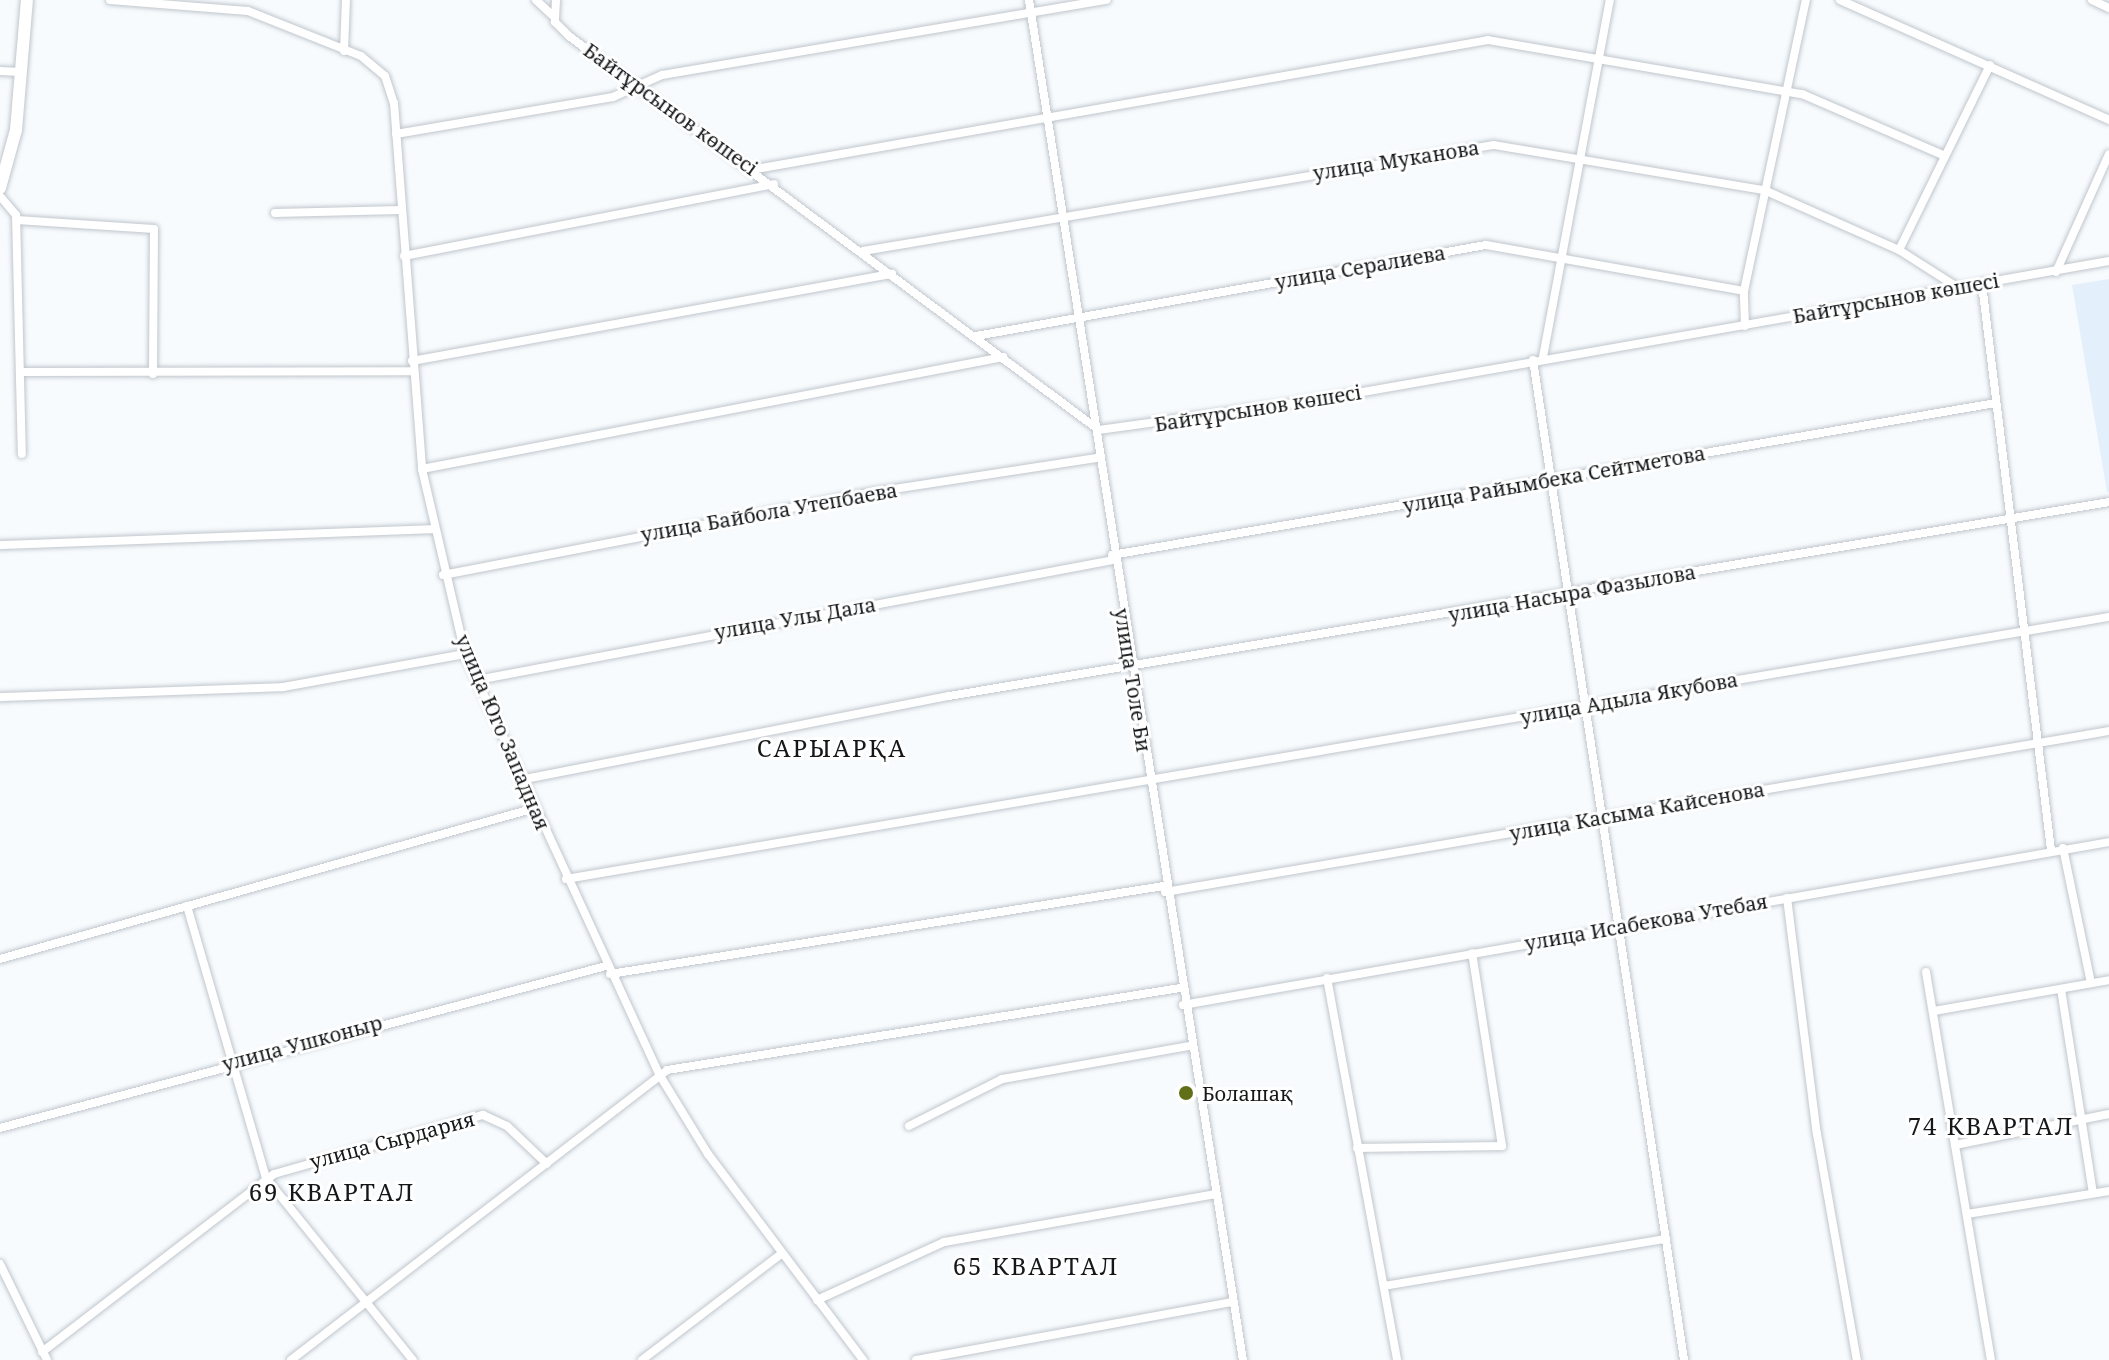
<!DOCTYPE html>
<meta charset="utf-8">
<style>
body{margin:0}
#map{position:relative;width:2109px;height:1360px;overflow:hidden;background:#f7fbfe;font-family:"Noto Serif",serif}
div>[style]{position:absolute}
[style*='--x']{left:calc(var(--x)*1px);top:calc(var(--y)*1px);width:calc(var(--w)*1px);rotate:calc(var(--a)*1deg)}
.built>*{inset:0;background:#e3f0fb}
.roads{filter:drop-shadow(0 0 2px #c0c6cc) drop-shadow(0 0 2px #c0c6cc)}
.street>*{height:8px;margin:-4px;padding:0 4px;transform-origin:4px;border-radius:4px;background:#fff}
.secondary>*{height:12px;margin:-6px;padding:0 6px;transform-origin:6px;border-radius:6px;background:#fff}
.dots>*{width:22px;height:22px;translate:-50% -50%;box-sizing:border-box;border:4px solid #fff;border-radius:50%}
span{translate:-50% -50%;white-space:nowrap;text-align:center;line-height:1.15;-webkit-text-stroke:6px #fff;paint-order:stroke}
.street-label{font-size:20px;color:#151719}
.poi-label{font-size:20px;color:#151719}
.left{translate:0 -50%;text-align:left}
.quarter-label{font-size:24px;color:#151719;letter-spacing:2px}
</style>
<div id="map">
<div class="built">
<div style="clip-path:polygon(2109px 279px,2109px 492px,2107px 492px,2072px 285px)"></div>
</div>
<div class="roads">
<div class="street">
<div style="--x:110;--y:0;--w:138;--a:4.6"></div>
<div style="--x:248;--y:11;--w:122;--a:21.7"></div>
<div style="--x:361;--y:56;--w:31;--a:40"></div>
<div style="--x:385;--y:76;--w:28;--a:72"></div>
<div style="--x:394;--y:103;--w:367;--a:85.6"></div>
<div style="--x:422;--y:469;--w:190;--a:76.9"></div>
<div style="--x:465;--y:654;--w:463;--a:65.2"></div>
<div style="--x:659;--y:1074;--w:94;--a:58.5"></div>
<div style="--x:708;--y:1154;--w:258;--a:53"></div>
<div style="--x:536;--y:0;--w:22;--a:43"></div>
<div style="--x:556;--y:0;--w:22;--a:93"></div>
<div style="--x:555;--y:22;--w:20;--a:45"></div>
<div style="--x:569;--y:36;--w:660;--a:36.63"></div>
<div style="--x:1099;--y:430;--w:226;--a:-7.9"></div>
<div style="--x:1323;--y:399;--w:798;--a:-9.96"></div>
<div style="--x:1029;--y:0;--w:1377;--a:81.06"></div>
<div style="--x:1840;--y:0;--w:295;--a:24"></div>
<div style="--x:2092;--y:0;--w:19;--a:25"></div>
<div style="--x:344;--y:51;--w:51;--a:-87.8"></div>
<div style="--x:0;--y:71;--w:21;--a:3"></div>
<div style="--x:396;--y:134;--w:220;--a:-9.7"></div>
<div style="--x:613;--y:97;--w:54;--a:-24.2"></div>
<div style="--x:662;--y:75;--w:451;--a:-9.6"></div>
<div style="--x:756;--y:169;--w:743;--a:-9.99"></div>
<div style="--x:1488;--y:40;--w:319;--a:9.8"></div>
<div style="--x:1802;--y:94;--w:156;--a:23.4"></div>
<div style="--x:0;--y:196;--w:25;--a:50"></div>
<div style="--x:16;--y:215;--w:239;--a:88.6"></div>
<div style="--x:275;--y:213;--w:126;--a:-1.4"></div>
<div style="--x:17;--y:220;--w:137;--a:3.8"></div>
<div style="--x:154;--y:229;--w:145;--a:90.4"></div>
<div style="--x:1899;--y:250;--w:206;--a:-63.8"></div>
<div style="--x:863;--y:251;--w:640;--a:-9.54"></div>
<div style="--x:1494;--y:145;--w:274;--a:9.5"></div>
<div style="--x:1764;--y:190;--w:148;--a:24"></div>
<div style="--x:1899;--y:250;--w:69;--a:32.5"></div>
<div style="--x:404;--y:256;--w:377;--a:-11"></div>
<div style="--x:2056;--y:272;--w:129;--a:-65.8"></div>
<div style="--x:1982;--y:284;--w:570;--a:83.05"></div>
<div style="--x:1745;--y:326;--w:35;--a:-92"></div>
<div style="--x:1744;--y:291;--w:298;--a:-78"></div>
<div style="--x:976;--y:336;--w:518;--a:-10.12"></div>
<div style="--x:1486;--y:245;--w:262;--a:10.1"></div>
<div style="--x:1543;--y:357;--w:363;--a:-79.4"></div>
<div style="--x:1533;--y:360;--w:1011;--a:81.41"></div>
<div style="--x:412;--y:361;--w:488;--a:-10.3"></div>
<div style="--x:22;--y:372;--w:391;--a:-0.1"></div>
<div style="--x:422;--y:469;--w:592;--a:-10.91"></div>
<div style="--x:0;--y:545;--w:433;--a:-2.1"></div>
<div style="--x:1112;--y:555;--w:897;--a:-9.76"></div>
<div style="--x:443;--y:575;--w:439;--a:-10.9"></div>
<div style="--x:874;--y:492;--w:226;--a:-8.7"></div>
<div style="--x:477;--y:680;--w:647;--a:-10.68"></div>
<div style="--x:0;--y:697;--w:283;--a:-2"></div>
<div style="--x:283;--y:687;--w:185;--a:-10.3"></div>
<div style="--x:520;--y:780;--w:437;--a:-11.1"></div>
<div style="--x:949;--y:696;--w:1176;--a:-9.49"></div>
<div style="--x:2063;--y:848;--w:138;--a:78.3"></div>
<div style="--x:566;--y:879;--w:1565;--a:-9.64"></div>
<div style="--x:1165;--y:892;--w:958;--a:-9.68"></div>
<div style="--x:1787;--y:898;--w:238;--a:82.8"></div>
<div style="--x:1817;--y:1134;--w:230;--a:80"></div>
<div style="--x:187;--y:906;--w:283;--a:73.8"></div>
<div style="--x:266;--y:1178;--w:234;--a:51.1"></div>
<div style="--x:0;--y:959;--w:556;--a:-15.76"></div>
<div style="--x:1926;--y:972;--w:393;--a:80.5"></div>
<div style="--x:610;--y:974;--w:561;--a:-9.03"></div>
<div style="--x:1327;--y:978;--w:388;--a:79.6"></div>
<div style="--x:2061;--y:989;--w:206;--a:81.1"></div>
<div style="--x:1183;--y:1005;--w:940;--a:-9.98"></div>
<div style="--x:1934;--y:1011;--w:178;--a:-10"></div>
<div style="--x:909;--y:1126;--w:104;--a:-26.8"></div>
<div style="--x:1002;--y:1079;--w:191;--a:-10"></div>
<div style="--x:0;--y:1128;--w:627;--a:-14.97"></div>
<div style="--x:1955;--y:1145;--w:157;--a:-11.4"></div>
<div style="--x:1357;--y:1148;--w:145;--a:-0.8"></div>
<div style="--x:1502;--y:1146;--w:195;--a:-98.8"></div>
<div style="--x:1967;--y:1214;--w:144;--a:-9.2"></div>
<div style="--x:0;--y:1264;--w:107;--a:63.9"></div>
<div style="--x:1384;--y:1286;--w:286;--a:-9.5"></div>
<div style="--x:817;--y:1300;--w:140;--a:-24.5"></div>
<div style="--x:944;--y:1242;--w:275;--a:-10"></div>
<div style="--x:42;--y:1352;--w:292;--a:-37.5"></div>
<div style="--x:274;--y:1174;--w:217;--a:-15.8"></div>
<div style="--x:483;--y:1115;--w:26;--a:25"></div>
<div style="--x:507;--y:1126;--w:55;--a:43.5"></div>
<div style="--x:291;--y:1360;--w:475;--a:-37.6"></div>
<div style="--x:667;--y:1070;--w:520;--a:-9.08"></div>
<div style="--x:642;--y:1360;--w:175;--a:-37.3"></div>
<div style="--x:916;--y:1360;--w:322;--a:-10.4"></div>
</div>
<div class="secondary">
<div style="--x:0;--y:188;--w:60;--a:-74.6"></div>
<div style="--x:16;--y:130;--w:130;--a:-85.2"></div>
</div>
</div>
<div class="dots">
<div style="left:1186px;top:1093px;background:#626f19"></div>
</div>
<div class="street-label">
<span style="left:671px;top:109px;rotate:36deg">Байтұрсынов көшесі</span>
<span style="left:1396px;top:160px;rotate:-9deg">улица Муканова</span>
<span style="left:1360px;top:267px;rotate:-10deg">улица Сералиева</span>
<span style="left:1896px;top:298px;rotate:-10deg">Байтұрсынов көшесі</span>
<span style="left:1258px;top:408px;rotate:-9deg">Байтұрсынов көшесі</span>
<span style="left:1554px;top:479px;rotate:-10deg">улица Райымбека Сейтметова</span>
<span style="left:769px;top:512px;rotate:-10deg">улица Байбола Утепбаева</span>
<span style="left:1572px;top:593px;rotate:-10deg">улица Насыра Фазылова</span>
<span style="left:795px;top:618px;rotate:-10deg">улица Улы Дала</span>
<span style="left:1133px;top:680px;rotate:81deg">улица Толе Би</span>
<span style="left:1629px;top:698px;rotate:-10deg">улица Адыла Якубова</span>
<span style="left:503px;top:732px;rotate:67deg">улица Юго Западная</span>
<span style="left:1637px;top:811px;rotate:-10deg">улица Касыма Кайсенова</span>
<span style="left:1646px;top:922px;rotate:-10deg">улица Исабекова Утебая</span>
<span style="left:302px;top:1043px;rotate:-15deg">улица Ушконыр</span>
<span style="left:392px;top:1140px;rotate:-15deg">улица Сырдария</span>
</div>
<div class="poi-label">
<span class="left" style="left:1202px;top:1093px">Болашақ</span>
</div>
<div class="quarter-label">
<span style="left:832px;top:748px">САРЫАРҚА</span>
<span style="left:1991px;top:1126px">74 КВАРТАЛ</span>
<span style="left:332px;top:1192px">69 КВАРТАЛ</span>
<span style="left:1036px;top:1266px">65 КВАРТАЛ</span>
</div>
</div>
